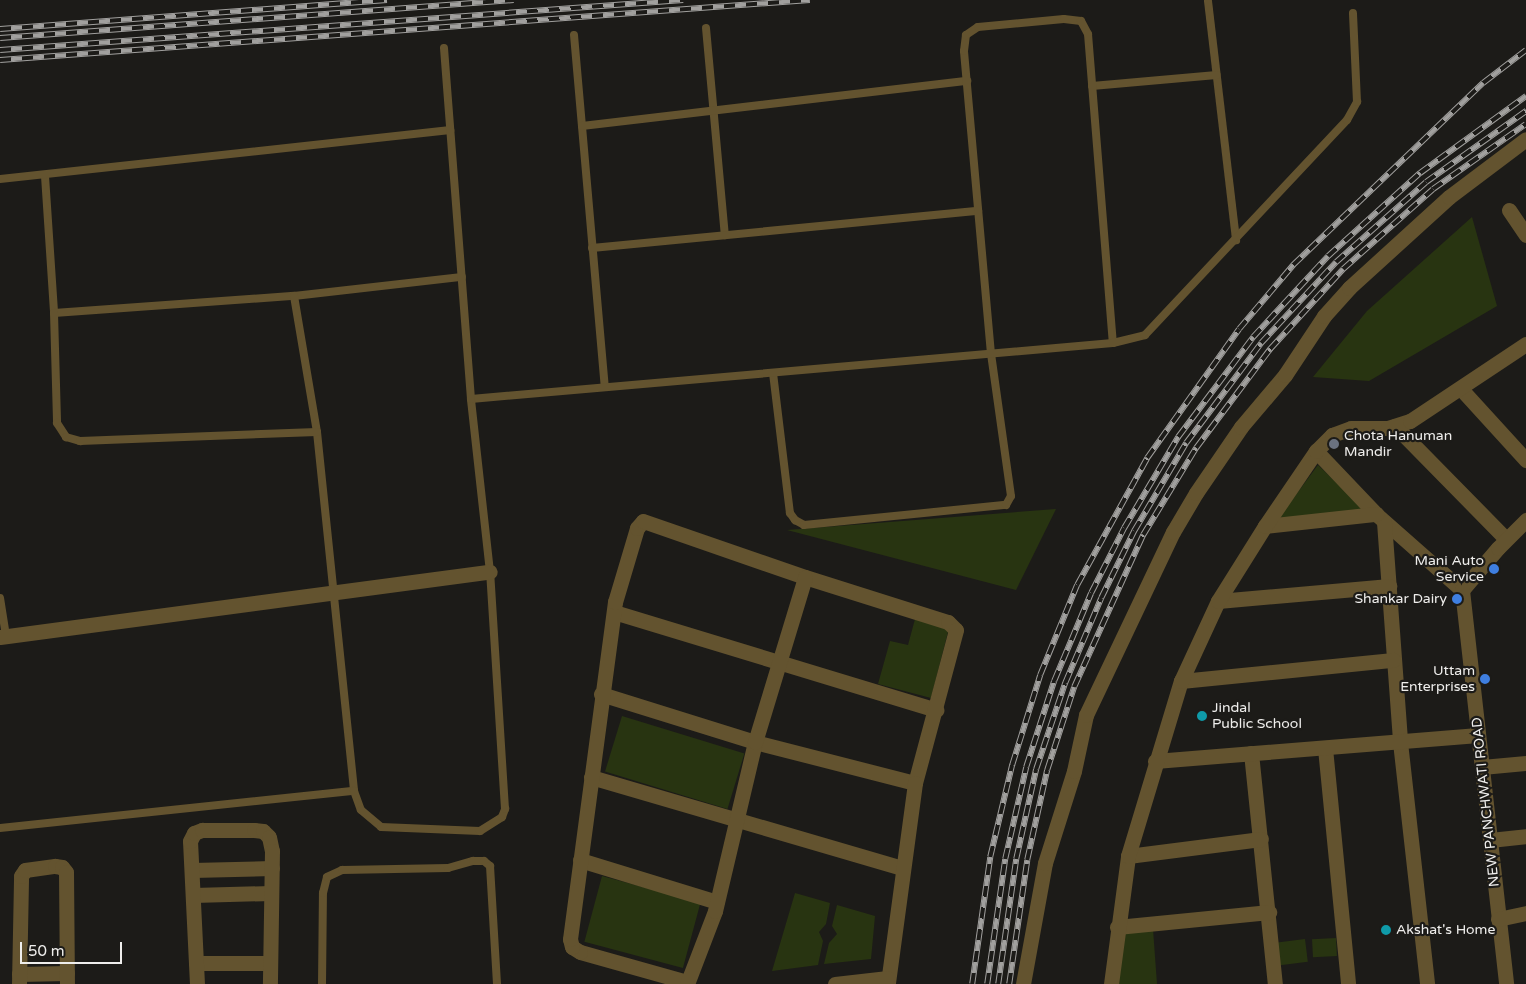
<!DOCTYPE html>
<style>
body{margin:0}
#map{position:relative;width:1526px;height:984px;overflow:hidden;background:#1c1b18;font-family:"Varela Round",sans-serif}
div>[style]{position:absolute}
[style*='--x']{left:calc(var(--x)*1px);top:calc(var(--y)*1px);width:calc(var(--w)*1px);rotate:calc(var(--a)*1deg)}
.green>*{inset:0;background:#283411;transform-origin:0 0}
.lane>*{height:8px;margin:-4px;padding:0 4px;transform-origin:4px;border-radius:4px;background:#63532f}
.street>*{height:15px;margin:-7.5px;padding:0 7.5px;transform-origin:7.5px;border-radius:7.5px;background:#63532f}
.rail>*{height:5.5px;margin-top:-2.75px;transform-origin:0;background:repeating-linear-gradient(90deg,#1c1b18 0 11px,#a1a09e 0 22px);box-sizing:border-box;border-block:1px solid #a1a09e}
.dots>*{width:14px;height:14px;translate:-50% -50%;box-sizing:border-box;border:2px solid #1c1b18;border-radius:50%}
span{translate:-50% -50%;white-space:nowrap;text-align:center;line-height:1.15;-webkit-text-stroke:4.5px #1c1b18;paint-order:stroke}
.poi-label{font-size:14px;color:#efeeec}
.left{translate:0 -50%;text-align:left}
.right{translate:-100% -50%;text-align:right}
.street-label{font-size:14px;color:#efeeec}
.scale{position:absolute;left:20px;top:942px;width:102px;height:22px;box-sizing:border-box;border:2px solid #efeeec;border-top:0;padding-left:6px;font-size:15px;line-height:18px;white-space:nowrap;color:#efeeec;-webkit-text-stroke:4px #1c1b18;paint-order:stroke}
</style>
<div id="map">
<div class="green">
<div style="clip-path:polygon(1472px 217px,1497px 306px,1369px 381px,1313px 377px,1367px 311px)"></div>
<div style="clip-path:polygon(1318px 465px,1365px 510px,1277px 520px)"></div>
<div style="clip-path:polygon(1056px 509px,1016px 590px,787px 530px)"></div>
<div style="clip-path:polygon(915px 619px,949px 628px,931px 698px,878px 684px,890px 641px,908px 645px)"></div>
<div style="left:622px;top:716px;width:128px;height:58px;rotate:17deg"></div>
<div style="left:602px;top:876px;width:102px;height:68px;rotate:15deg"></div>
<div style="clip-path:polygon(795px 893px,830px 903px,826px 924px,819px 932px,823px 941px,818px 965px,772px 971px)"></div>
<div style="clip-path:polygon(837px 905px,875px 916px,871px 959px,824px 964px,829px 943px,837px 934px,832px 926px)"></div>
<div style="clip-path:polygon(1153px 929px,1157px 984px,1116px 984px,1122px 931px)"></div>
<div style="left:1336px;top:938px;width:18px;height:24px;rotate:87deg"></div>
<div style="left:1305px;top:939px;width:23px;height:28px;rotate:83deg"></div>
</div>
<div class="lane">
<div style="--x:1208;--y:1;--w:241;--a:83.3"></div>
<div style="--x:706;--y:28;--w:208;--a:84.8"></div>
<div style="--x:574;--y:35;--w:353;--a:85"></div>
<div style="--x:1092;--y:86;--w:125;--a:-5"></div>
<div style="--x:582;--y:126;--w:388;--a:-6.7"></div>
<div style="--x:45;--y:176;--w:137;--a:86.2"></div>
<div style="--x:54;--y:313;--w:241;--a:-4.1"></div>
<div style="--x:294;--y:296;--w:169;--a:-6.5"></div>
<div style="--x:0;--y:179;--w:453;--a:-6.2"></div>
<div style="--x:592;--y:248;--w:388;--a:-5.5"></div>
<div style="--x:294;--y:296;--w:138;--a:80.4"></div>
<div style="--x:317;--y:432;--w:361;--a:84.1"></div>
<div style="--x:54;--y:313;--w:110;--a:88.4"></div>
<div style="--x:57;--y:423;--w:17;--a:57"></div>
<div style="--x:66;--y:437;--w:15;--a:16"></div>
<div style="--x:80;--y:441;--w:237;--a:-2.2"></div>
<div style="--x:773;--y:373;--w:141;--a:83.1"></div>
<div style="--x:790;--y:513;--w:9;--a:54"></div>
<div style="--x:795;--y:520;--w:10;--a:29"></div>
<div style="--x:804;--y:525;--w:203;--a:-5.7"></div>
<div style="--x:1006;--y:505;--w:10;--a:-61"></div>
<div style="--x:1011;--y:496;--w:143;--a:-98"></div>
<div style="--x:991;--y:354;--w:304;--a:-95.1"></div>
<div style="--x:964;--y:51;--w:16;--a:-83"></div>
<div style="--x:966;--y:35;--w:14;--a:-34"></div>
<div style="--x:978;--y:27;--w:86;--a:-5.3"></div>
<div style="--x:1064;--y:19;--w:17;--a:7"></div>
<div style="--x:1081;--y:21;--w:15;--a:62"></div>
<div style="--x:1088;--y:34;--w:310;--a:85.4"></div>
<div style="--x:471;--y:399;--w:644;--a:-4.99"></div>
<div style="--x:1113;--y:343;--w:33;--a:-14"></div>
<div style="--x:1145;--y:335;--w:295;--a:-46.8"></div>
<div style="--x:1347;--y:120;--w:21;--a:-61"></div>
<div style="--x:1357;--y:102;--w:89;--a:-92.6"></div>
<div style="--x:0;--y:598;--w:38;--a:81"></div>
<div style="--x:0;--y:828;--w:356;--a:-6"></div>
<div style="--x:354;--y:791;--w:20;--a:70"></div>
<div style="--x:361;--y:810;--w:26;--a:40"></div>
<div style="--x:381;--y:827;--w:99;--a:2.3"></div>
<div style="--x:480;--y:831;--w:26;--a:-32"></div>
<div style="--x:502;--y:817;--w:9;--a:-69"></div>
<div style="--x:505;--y:809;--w:237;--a:-93.6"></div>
<div style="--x:490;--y:572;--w:174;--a:-96.3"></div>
<div style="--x:471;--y:399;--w:352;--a:-94.4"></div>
<div style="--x:322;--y:984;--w:91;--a:-89.4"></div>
<div style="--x:323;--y:893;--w:16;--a:-76"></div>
<div style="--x:327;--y:877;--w:17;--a:-25"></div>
<div style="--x:342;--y:870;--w:106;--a:-1.1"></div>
<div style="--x:448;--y:868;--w:26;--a:-16"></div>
<div style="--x:473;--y:861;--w:11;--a:0"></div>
<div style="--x:484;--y:861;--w:8;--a:40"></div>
<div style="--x:490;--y:866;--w:118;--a:86.6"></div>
</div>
<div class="street">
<div style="--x:1509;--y:210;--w:30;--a:56"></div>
<div style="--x:1462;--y:390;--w:95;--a:47.6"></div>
<div style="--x:1395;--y:426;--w:158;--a:45.5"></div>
<div style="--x:1316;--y:451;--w:87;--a:46.4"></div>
<div style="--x:1376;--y:514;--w:115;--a:41.5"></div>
<div style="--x:1462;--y:590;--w:55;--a:-49.4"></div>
<div style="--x:1498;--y:548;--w:40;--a:-45"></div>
<div style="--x:1384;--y:522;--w:221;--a:85.8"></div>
<div style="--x:1400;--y:742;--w:244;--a:83.6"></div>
<div style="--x:1265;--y:526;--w:112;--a:-6.2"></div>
<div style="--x:1462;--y:590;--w:396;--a:83.6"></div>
<div style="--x:1218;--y:601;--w:172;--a:-5"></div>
<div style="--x:614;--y:612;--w:337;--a:16.9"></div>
<div style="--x:0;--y:637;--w:494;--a:-7.6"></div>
<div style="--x:1181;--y:681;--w:213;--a:-5.7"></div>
<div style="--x:601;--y:694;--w:161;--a:17.3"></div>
<div style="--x:755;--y:742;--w:165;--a:14.4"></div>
<div style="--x:1325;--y:748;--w:237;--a:84.4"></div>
<div style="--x:1251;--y:753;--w:232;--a:84.1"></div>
<div style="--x:1155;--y:761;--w:324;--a:-4.6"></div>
<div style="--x:1482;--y:767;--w:44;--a:-5.2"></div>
<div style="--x:591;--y:777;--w:325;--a:16.3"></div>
<div style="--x:1490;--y:840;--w:36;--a:-6"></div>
<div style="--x:1128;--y:856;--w:134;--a:-7.3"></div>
<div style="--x:580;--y:860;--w:143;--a:17"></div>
<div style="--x:192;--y:870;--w:80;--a:-1.4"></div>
<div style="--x:193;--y:895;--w:78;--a:-1.5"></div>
<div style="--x:1498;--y:919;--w:29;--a:-12"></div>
<div style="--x:1117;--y:927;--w:153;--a:-5.6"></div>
<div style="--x:196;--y:963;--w:74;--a:0"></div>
<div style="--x:19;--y:974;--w:48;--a:-1.2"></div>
<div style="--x:687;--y:982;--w:111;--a:-164.3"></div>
<div style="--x:580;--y:952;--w:9;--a:-148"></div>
<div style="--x:572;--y:947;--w:8;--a:-104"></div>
<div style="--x:570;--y:939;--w:340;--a:-82.4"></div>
<div style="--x:615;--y:602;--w:77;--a:-73.4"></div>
<div style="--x:637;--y:528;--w:9;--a:-49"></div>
<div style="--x:643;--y:521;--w:171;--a:19.1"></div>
<div style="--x:805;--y:577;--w:150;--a:17.5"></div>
<div style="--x:948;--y:622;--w:11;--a:45"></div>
<div style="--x:956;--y:630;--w:158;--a:105"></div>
<div style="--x:915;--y:783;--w:203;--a:97.7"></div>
<div style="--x:19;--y:984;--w:108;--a:-88.9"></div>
<div style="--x:21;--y:876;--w:7;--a:-56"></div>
<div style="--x:25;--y:870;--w:30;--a:-8"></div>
<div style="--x:55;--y:866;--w:7;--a:8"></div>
<div style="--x:62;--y:867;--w:6;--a:51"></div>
<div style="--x:66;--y:872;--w:112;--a:89.5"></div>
<div style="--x:197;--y:984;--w:143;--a:-92.8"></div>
<div style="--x:190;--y:841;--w:9;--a:-63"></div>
<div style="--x:194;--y:833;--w:9;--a:-21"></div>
<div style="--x:202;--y:830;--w:52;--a:0"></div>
<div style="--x:254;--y:830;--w:9;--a:6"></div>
<div style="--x:263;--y:831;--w:8;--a:45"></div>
<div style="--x:269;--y:837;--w:14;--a:78"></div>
<div style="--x:272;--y:851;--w:133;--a:90.9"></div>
<div style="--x:687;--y:984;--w:78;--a:-69"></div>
<div style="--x:715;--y:911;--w:174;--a:-76.7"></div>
<div style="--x:755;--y:742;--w:172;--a:-73.1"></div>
<div style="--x:835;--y:984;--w:53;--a:-6.5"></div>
<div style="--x:1023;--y:984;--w:123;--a:-79.7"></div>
<div style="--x:1045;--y:863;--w:96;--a:-72.5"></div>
<div style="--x:1074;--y:771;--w:57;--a:-77.9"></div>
<div style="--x:1086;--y:715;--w:203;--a:-64.6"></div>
<div style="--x:1173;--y:532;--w:45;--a:-59.5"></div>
<div style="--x:1196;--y:493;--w:80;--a:-55.7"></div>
<div style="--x:1241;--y:427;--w:68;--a:-49.8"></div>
<div style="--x:1285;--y:375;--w:71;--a:-56.5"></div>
<div style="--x:1324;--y:316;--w:38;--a:-48"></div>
<div style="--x:1349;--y:288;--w:135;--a:-42.3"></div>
<div style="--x:1449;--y:197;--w:96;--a:-37"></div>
<div style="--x:1111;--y:984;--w:129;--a:-82.4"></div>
<div style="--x:1128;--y:856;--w:183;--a:-73.2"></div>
<div style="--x:1181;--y:681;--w:88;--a:-65.2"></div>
<div style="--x:1218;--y:601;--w:89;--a:-57.9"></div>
<div style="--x:1265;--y:526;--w:91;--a:-55.8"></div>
<div style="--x:1316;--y:451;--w:23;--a:-45"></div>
<div style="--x:1332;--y:435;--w:20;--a:-20"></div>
<div style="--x:1351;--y:428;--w:37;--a:0"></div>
<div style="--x:1388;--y:428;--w:23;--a:-18"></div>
<div style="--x:1410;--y:421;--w:139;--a:-33.6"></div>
</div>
<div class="rail">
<div style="--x:0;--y:29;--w:388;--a:-4.3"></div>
<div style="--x:0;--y:38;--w:515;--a:-4.23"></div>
<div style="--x:0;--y:50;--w:685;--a:-4.19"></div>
<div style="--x:0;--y:60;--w:812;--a:-4.24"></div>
<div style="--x:972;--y:984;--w:128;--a:-81.9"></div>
<div style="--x:990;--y:857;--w:95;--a:-76.6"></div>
<div style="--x:1012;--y:765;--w:94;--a:-72.7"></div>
<div style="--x:1040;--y:675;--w:97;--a:-67.7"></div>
<div style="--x:1077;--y:585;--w:145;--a:-61.1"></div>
<div style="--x:1147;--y:458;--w:158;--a:-54.5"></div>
<div style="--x:1239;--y:329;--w:84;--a:-49.8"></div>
<div style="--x:1293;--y:265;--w:263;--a:-43.8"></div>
<div style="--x:1483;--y:83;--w:54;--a:-37.5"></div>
<div style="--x:987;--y:984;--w:126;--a:-81.8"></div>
<div style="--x:1005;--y:859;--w:94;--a:-77.1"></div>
<div style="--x:1026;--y:767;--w:90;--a:-72"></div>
<div style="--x:1054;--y:681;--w:95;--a:-67.2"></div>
<div style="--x:1091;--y:593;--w:73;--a:-63.1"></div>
<div style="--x:1124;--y:528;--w:106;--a:-59.3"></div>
<div style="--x:1178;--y:437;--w:125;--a:-53.1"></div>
<div style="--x:1253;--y:337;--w:110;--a:-47.2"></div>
<div style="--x:1328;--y:256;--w:124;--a:-42.1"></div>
<div style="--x:1420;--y:173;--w:131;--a:-36"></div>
<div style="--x:998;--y:984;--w:126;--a:-81.8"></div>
<div style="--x:1016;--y:859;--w:92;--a:-77.5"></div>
<div style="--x:1036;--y:769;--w:91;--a:-71.4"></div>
<div style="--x:1065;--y:683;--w:92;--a:-67"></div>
<div style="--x:1101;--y:598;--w:75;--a:-63.8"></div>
<div style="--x:1134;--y:531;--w:102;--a:-59.4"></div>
<div style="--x:1186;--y:443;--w:125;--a:-53.1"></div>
<div style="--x:1261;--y:343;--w:110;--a:-47.2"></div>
<div style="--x:1336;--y:262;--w:120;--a:-41.6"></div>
<div style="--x:1426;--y:182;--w:123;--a:-35.4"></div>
<div style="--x:1009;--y:984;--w:125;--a:-81.7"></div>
<div style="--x:1027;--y:860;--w:92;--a:-77.5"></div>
<div style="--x:1047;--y:770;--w:87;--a:-72"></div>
<div style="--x:1074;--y:687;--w:167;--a:-65.6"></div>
<div style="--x:1143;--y:535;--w:102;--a:-58.7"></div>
<div style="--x:1196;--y:448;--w:124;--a:-53.2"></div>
<div style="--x:1270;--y:349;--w:108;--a:-47.6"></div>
<div style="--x:1343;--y:269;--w:120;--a:-41.6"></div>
<div style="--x:1433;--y:189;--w:113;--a:-35"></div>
</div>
<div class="dots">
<div style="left:1334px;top:444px;background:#6b7280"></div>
<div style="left:1494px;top:569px;background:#3f7fe0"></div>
<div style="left:1457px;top:599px;background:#3f7fe0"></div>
<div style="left:1485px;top:679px;background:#3f7fe0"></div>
<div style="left:1202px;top:716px;background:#0f9aa8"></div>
<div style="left:1386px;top:930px;background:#0f9aa8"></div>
</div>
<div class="poi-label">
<span class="left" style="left:1344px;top:444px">Chota Hanuman<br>Mandir</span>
<span class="right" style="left:1484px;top:569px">Mani Auto<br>Service</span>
<span class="right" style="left:1447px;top:599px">Shankar Dairy</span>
<span class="right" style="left:1475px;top:679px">Uttam<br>Enterprises</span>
<span class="left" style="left:1212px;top:716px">Jindal<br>Public School</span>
<span class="left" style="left:1396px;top:930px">Akshat's Home</span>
</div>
<div class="street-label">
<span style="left:1486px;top:802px;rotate:-96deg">NEW PANCHWATI ROAD</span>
</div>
<div class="scale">50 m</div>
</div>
